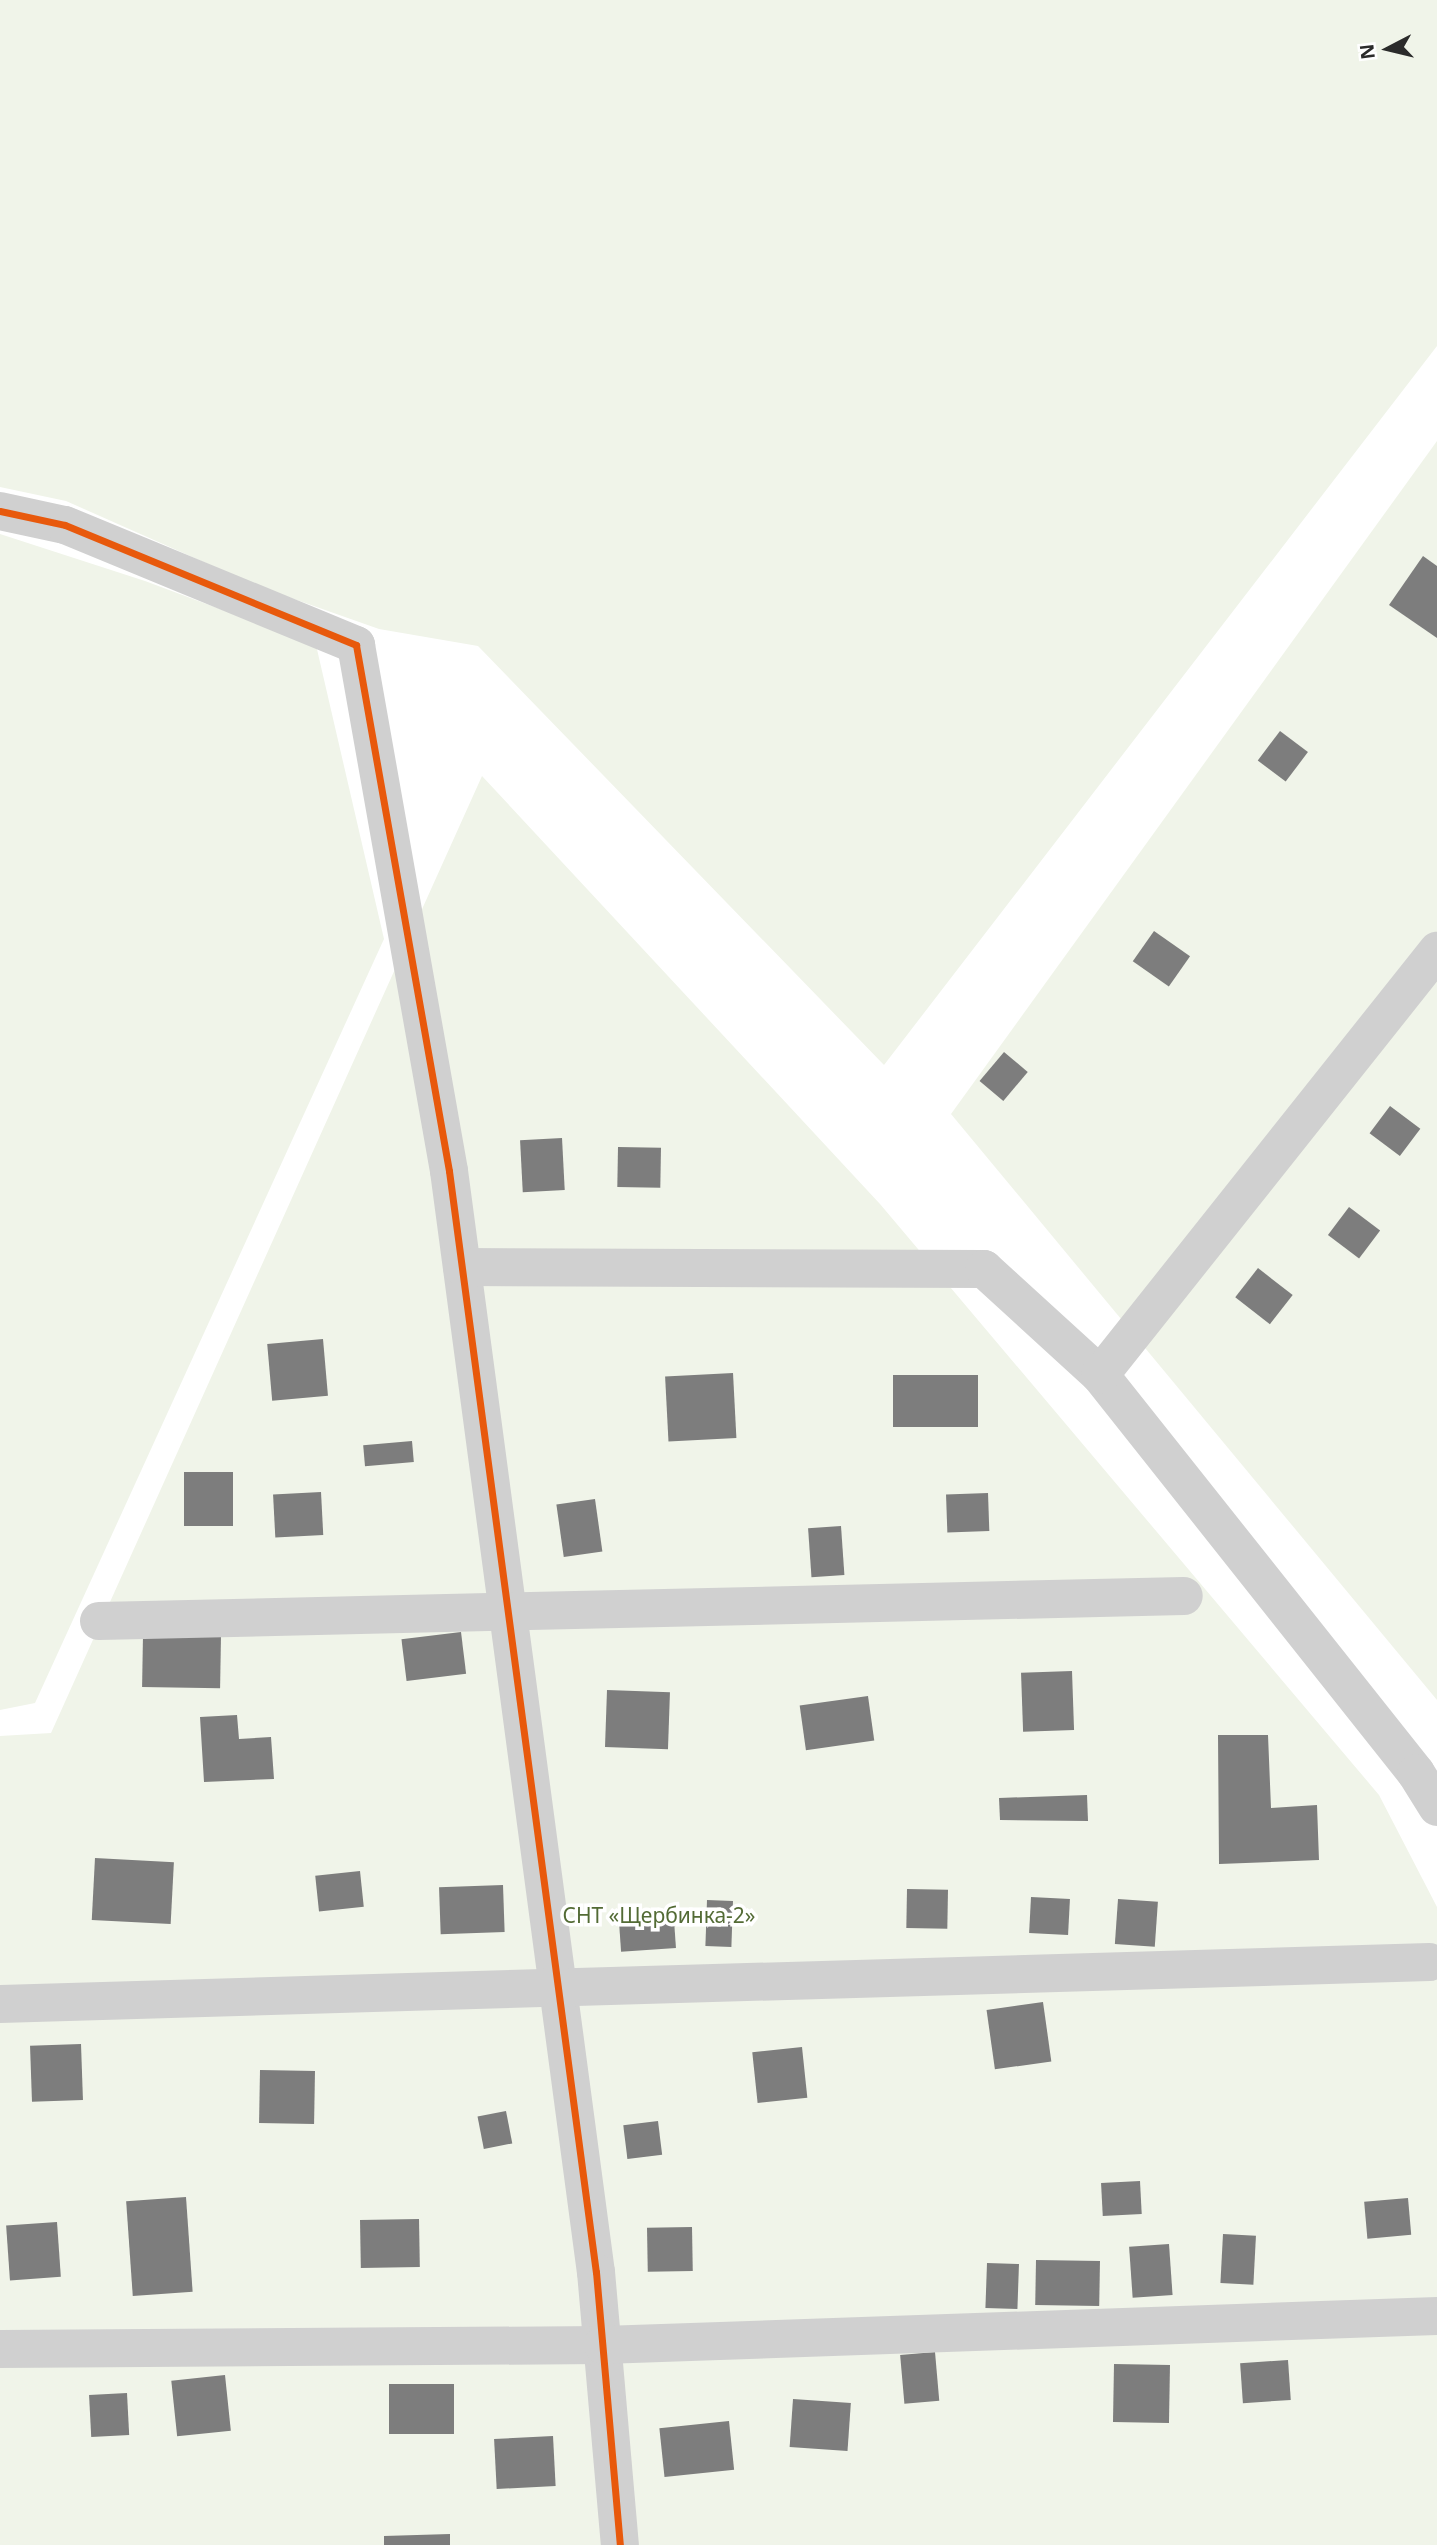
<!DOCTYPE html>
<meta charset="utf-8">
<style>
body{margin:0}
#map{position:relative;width:1437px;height:2545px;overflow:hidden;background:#fff;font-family:"Noto Sans",sans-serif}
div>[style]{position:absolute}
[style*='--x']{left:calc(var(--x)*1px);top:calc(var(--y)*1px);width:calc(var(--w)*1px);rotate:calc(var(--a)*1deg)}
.green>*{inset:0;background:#f0f4e9}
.building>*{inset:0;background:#7d7d7d;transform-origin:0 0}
.minor>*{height:38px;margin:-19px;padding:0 19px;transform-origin:19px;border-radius:19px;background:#d0d0d0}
.cycleway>*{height:7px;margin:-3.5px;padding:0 3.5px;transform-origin:3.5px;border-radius:3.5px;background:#e8590c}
span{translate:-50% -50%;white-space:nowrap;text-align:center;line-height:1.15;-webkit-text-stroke:7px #fff;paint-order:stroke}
.park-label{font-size:21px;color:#536b35}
.north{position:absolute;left:1353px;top:14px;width:70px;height:70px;-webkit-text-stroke:5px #fff;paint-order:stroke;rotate:263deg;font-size:19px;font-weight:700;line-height:28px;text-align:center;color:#2b2b2b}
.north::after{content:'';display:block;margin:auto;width:24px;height:32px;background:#2b2b2b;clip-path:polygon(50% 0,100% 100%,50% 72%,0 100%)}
</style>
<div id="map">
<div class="green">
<div style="clip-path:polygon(0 0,1437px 0,1437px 346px,884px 1065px,478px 646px,379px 629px,260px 587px,66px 501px,0 487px)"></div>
<div style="clip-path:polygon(1437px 441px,1437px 1700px,951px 1114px)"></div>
<div style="clip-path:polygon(0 534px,145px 581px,316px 645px,384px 939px,35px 1703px,0 1710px)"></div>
<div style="clip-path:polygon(482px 776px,880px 1204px,1379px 1795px,1437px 1907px,1437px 2545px,0 2545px,0 1736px,51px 1733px)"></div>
</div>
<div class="building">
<div style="clip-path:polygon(1423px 556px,1437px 566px,1437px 638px,1389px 605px)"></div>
<div style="left:1280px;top:731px;width:35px;height:37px;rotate:37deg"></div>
<div style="left:1154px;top:931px;width:44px;height:37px;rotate:35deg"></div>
<div style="left:1004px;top:1052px;width:31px;height:38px;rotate:40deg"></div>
<div style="left:1390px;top:1106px;width:38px;height:34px;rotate:37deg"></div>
<div style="left:562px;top:1138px;width:52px;height:42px;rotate:87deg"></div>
<div style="left:618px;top:1147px;width:43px;height:40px;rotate:1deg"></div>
<div style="left:1349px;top:1207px;width:39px;height:35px;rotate:37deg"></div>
<div style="left:1258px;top:1268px;width:44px;height:37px;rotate:38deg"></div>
<div style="left:323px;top:1339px;width:57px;height:56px;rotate:85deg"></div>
<div style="left:733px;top:1373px;width:65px;height:68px;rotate:87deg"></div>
<div style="left:978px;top:1375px;width:52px;height:85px;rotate:90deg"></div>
<div style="left:412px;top:1441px;width:21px;height:49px;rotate:85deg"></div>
<div style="left:184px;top:1472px;width:49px;height:54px"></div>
<div style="left:321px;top:1492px;width:43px;height:48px;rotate:87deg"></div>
<div style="left:988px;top:1493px;width:38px;height:42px;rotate:88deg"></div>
<div style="left:595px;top:1499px;width:53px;height:39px;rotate:82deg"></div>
<div style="left:841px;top:1526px;width:49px;height:33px;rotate:86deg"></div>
<div style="left:461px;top:1632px;width:42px;height:60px;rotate:83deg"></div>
<div style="left:143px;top:1635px;width:78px;height:52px;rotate:1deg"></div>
<div style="left:1072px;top:1671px;width:59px;height:51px;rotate:88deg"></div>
<div style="left:607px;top:1690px;width:63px;height:57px;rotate:2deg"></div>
<div style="left:868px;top:1696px;width:45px;height:69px;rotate:82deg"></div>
<div style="clip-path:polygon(237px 1715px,239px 1739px,271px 1737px,274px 1779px,204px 1782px,200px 1717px)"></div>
<div style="clip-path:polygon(1218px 1735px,1268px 1735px,1271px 1808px,1317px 1805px,1319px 1860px,1219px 1864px)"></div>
<div style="clip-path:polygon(1087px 1795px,1088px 1821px,1000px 1820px,999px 1798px)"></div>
<div style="left:95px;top:1858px;width:79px;height:62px;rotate:3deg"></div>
<div style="left:360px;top:1871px;width:36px;height:45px;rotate:84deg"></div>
<div style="left:503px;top:1885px;width:47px;height:64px;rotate:88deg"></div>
<div style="left:907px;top:1889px;width:41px;height:39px;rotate:1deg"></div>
<div style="left:1031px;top:1897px;width:39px;height:36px;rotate:3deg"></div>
<div style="left:1118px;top:1899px;width:40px;height:45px;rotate:4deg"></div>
<div style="left:707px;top:1900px;width:26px;height:46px;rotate:2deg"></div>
<div style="left:674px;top:1920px;width:28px;height:55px;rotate:86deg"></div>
<div style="left:1043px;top:2002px;width:60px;height:57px;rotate:82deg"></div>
<div style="left:81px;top:2044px;width:56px;height:51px;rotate:88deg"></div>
<div style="left:802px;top:2047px;width:51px;height:50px;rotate:84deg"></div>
<div style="left:260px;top:2070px;width:55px;height:53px;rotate:1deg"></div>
<div style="left:506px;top:2111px;width:33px;height:29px;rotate:79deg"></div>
<div style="left:658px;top:2121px;width:34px;height:35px;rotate:83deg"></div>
<div style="left:1140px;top:2181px;width:33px;height:39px;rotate:87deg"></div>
<div style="left:186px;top:2197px;width:95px;height:60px;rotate:86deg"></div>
<div style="left:1408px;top:2198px;width:37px;height:44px;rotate:85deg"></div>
<div style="left:419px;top:2219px;width:48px;height:59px;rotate:89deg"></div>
<div style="left:57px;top:2222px;width:55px;height:51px;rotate:86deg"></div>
<div style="left:692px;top:2227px;width:44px;height:45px;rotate:89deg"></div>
<div style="left:1223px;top:2234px;width:33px;height:49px;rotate:3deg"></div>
<div style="left:1169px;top:2244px;width:51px;height:40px;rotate:86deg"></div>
<div style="left:1036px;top:2260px;width:64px;height:45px;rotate:1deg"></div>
<div style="left:987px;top:2263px;width:32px;height:45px;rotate:2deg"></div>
<div style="left:935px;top:2352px;width:49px;height:35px;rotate:85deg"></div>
<div style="left:1288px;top:2360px;width:40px;height:48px;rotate:86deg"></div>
<div style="left:1114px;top:2364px;width:56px;height:58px;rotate:1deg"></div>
<div style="left:225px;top:2375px;width:56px;height:54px;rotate:84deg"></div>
<div style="left:454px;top:2384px;width:50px;height:65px;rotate:90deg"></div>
<div style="left:127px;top:2393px;width:42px;height:38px;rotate:87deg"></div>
<div style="left:793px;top:2399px;width:58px;height:48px;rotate:4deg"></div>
<div style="left:729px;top:2421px;width:49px;height:70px;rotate:84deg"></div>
<div style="left:553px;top:2436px;width:50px;height:59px;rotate:87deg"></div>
<div style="clip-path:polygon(450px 2534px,450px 2545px,384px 2545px,384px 2536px)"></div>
</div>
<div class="minor">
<div style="--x:0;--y:511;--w:66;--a:12.2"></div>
<div style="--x:65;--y:525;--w:315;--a:22.4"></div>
<div style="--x:356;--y:645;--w:534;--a:79.97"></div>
<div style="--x:449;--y:1171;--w:1111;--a:82.4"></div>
<div style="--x:596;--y:2272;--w:274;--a:85"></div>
<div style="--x:462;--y:1267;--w:522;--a:0.22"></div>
<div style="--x:984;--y:1269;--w:157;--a:42.4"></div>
<div style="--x:1100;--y:1375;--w:508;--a:51.55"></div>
<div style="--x:1416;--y:1773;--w:40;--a:58"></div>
<div style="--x:1100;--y:1375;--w:542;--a:-51.52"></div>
<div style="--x:99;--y:1621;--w:1085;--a:-1.32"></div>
<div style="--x:0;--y:2004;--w:1430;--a:-1.68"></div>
<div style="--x:0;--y:2349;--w:603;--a:-0.38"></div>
<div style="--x:603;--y:2345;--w:835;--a:-1.99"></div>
</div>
<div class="cycleway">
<div style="--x:0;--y:511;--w:66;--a:12.2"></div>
<div style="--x:65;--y:525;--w:315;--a:22.4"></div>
<div style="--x:356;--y:645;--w:534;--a:79.97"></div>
<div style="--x:449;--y:1171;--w:1111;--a:82.4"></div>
<div style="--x:596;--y:2272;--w:274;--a:85"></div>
</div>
<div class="park-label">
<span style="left:659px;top:1915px">СНТ «Щербинка-2»</span>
</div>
<div class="north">N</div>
</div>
